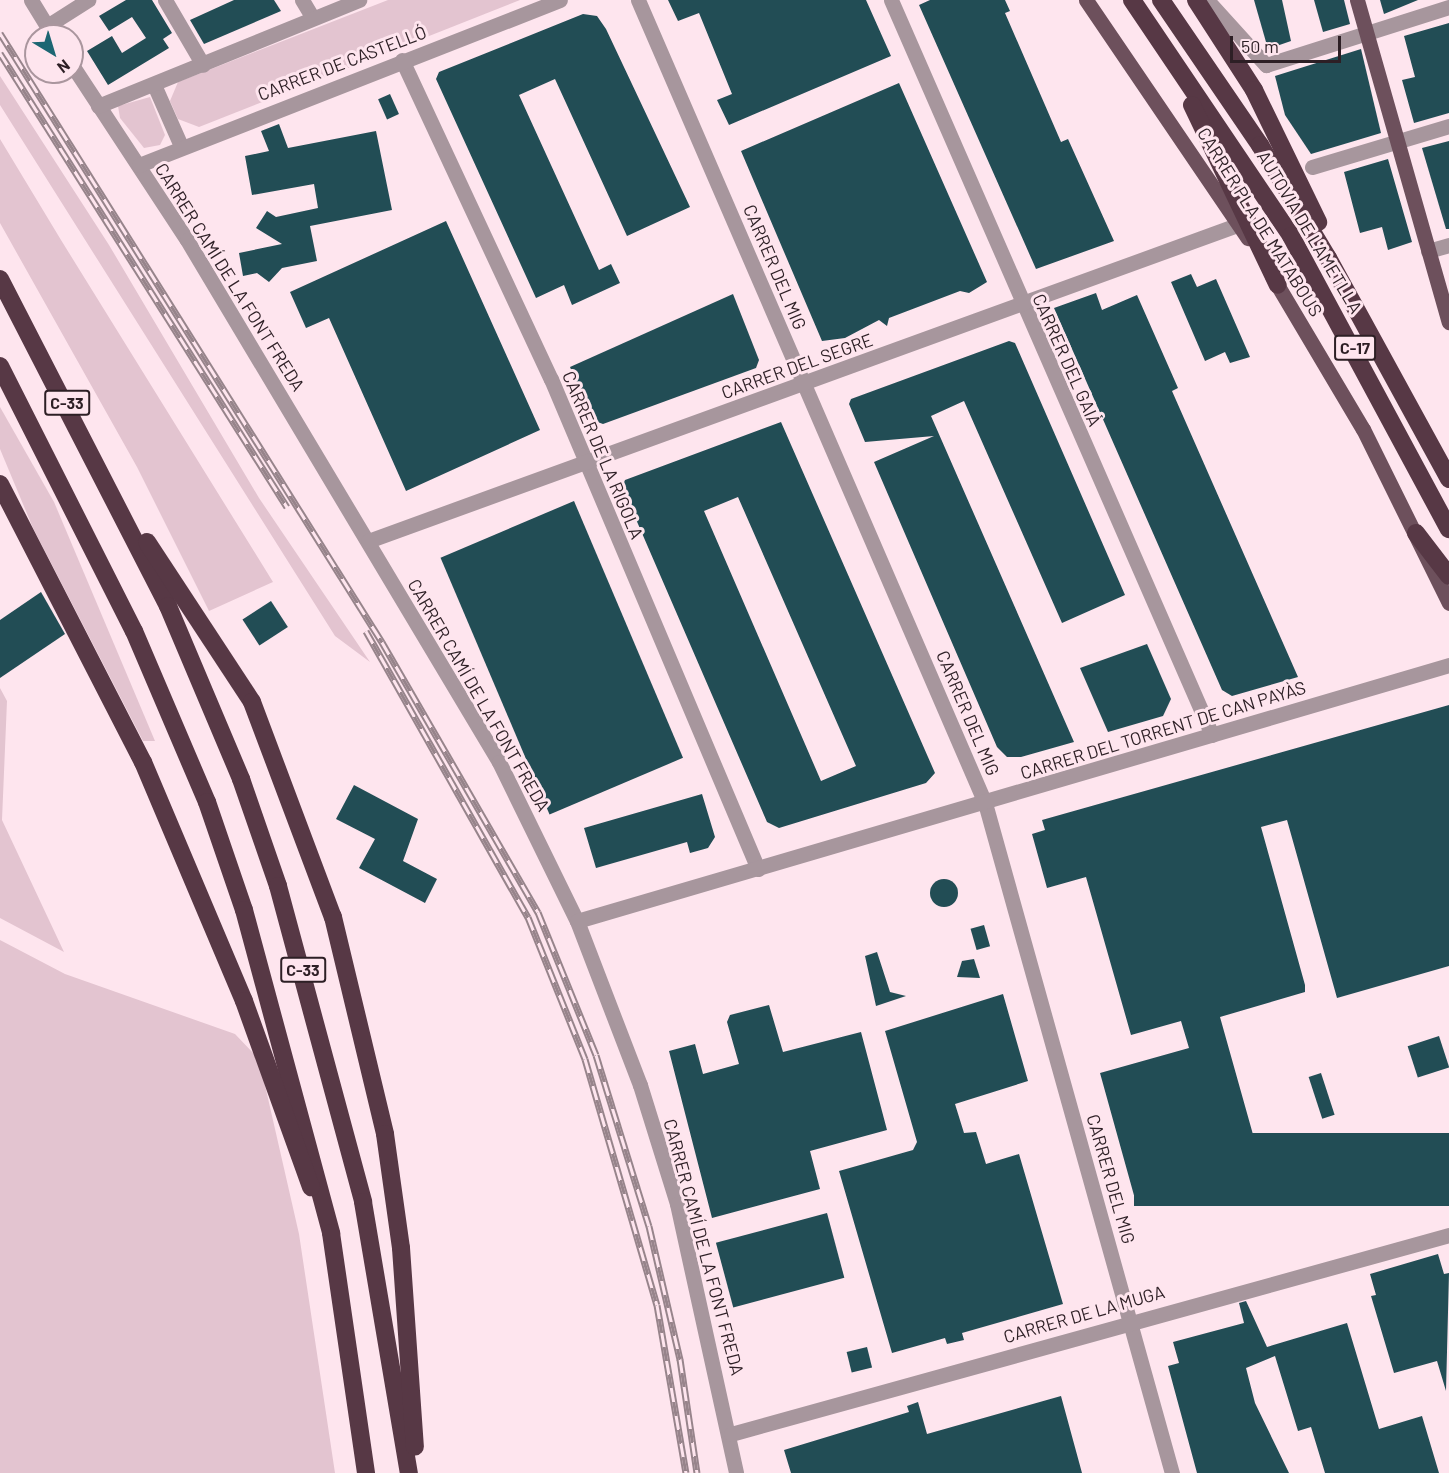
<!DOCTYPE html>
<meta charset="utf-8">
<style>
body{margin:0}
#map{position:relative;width:1449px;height:1473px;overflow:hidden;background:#fee5ee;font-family:Barlow,sans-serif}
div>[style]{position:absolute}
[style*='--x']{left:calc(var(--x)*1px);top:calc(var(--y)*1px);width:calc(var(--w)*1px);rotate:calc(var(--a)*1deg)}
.green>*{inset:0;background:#e3c4d0}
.building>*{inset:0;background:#224d55;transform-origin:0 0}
.round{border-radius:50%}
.minor>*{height:15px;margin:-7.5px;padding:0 7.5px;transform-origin:7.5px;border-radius:7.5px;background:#a7969d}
.major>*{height:15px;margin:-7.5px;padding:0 7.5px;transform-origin:7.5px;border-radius:7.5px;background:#6d505c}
.highway>*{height:18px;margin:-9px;padding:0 9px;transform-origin:9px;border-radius:9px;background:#573845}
.rail>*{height:7px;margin-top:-3.5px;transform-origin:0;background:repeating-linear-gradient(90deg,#fee5ee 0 14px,#97848b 0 28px);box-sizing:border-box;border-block:2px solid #97848b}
span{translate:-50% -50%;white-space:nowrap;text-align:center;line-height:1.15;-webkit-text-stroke:6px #fee5ee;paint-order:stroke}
.shield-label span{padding:2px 4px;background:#fee5ee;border:2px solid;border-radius:4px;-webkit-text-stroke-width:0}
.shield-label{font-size:16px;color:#2d1f25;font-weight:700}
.street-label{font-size:18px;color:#2d1f25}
.north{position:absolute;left:24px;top:24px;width:60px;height:60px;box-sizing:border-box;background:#fee5ee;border:2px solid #aa969e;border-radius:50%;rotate:142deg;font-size:16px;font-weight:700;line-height:24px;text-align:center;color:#2d1f25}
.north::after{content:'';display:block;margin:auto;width:21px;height:27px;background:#1d6673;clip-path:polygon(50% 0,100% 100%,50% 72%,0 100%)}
.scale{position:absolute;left:1230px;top:36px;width:111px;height:27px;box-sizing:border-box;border:3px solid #2d1f25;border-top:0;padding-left:8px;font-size:18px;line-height:21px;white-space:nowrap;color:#2d1f25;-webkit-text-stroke:4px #fee5ee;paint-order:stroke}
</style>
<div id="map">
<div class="green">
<div style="clip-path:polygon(388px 0,520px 0,199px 127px,178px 119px,170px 101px,178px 82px)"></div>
<div style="clip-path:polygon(0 76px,109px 245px,259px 498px,370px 662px,335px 636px,0 105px)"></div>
<div style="clip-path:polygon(150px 97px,165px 135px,160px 145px,144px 148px,120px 118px,118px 106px)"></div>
<div style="clip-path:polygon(0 139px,61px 240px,273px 582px,209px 611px,137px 467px,0 223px)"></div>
<div style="clip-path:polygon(0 407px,54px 502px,155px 741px,143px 741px,33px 528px,0 449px)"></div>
<div style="clip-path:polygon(0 688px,7px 701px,2px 820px,64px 952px,0 918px)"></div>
<div style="clip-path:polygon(0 940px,65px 974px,235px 1034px,259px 1059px,299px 1234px,335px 1473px,0 1473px)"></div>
</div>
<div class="building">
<div style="clip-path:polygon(126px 0,152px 0,172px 33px,163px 39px,169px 48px,108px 85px,87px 51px,112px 36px,122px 53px,146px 38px,132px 17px,109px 31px,99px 16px)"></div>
<div style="clip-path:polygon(234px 0,274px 0,281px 11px,204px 44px,190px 20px)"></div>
<div style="clip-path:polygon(668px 0,866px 0,891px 56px,729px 125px,717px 100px,732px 94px,699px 13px,678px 21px)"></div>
<div style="clip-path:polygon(930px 0,1005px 0,1010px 11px,1005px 13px,1061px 142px,1068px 139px,1114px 241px,1036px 269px,919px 5px)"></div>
<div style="clip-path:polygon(1254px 0,1282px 0,1291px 41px,1268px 49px)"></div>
<div style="clip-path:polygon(1314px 0,1344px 0,1350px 24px,1323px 32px)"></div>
<div style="clip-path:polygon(1380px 0,1418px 0,1384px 14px)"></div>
<div style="clip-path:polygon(583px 14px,597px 16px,606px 29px,690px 207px,627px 236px,555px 79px,519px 95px,599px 270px,611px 264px,620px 283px,572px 305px,564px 285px,536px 298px,436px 79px,439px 72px)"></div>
<div style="clip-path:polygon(1449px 23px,1449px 113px,1414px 123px,1402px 80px,1415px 77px,1404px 36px)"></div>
<div style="clip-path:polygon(1361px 49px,1381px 133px,1311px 154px,1285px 115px,1275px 76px)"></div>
<div style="clip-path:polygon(899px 83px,987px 282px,969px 293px,960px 291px,889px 318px,887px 326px,879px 320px,845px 338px,822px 341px,741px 151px)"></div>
<div style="left:390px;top:94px;width:22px;height:13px;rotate:66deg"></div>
<div style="clip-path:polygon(279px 124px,288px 148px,376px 131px,392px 210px,310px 226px,317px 261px,282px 268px,269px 282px,257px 273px,243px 276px,239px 253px,282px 244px,256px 228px,267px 211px,276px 217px,318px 208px,314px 184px,252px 195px,245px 156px,269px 151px,261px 131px)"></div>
<div style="clip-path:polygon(1449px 141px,1449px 229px,1446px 229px,1422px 148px)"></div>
<div style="clip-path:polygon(1388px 159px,1412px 242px,1388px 250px,1382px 227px,1360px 233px,1344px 172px)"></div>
<div style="clip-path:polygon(446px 221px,540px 430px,406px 491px,329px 318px,306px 328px,290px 292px)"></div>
<div style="clip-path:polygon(1191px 274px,1197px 287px,1216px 279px,1250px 357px,1230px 363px,1225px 352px,1205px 361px,1171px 282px)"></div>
<div style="clip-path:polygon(1096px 293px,1102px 310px,1137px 295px,1178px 388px,1172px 391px,1298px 677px,1232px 696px,1222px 690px,1054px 308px)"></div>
<div style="clip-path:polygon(733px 294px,759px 360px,756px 368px,603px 424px,592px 420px,570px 367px)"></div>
<div style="clip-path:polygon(1009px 341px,1015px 343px,1125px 595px,1062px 623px,964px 401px,931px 416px,1074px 742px,1021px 757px,1007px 757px,997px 747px,874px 462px,934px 436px,865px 442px,849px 404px,851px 399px)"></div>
<div style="clip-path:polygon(evenodd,781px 422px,935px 773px,926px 783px,779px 828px,767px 822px,622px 487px,625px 480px,781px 422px,738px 497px,856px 766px,821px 781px,704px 511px,738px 497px)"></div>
<div style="left:574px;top:501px;width:279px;height:145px;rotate:67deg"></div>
<div style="clip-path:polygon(41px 592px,65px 634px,0 678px,0 620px)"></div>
<div style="left:271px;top:601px;width:31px;height:34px;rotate:57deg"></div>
<div style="clip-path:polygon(1147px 644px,1171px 699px,1163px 716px,1108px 732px,1080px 668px)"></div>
<div style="clip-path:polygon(1449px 705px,1449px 966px,1337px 998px,1287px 820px,1261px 827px,1305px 985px,1305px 992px,1220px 1017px,1261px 1163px,1135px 1199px,1100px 1073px,1189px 1048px,1181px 1021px,1131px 1035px,1086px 877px,1047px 888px,1032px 834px,1045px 830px,1042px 820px)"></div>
<div style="clip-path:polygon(354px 785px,418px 819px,403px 861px,437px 879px,425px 903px,359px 868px,375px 839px,336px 819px)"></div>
<div style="clip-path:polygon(702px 794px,715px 837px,708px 848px,690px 853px,687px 842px,596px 868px,584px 828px)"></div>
<div class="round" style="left:930px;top:879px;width:28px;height:28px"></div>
<div style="left:984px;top:925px;width:22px;height:14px;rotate:74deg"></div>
<div style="clip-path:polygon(877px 952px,890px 992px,906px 996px,876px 1006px,865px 956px)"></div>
<div style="clip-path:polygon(974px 959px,980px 978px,957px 977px,962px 961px)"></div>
<div style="clip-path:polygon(1003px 994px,1028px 1081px,955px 1104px,964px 1133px,976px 1132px,986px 1164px,1019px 1154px,1063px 1304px,962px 1333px,964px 1340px,947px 1344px,945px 1338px,892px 1353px,839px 1171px,913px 1150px,917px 1142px,885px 1031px)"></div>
<div style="clip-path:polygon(769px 1005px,783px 1052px,861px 1032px,887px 1130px,810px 1151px,820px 1189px,712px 1218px,669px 1051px,695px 1044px,703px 1074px,739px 1064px,727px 1022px,730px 1015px)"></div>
<div style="left:1439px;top:1036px;width:33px;height:33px;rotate:72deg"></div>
<div style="left:1321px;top:1073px;width:44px;height:13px;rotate:72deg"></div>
<div style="left:1449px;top:1133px;width:73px;height:315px;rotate:90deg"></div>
<div style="left:827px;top:1213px;width:67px;height:115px;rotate:75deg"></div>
<div style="clip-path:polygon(1438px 1254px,1444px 1274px,1449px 1273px,1446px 1391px,1437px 1361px,1394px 1373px,1371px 1296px,1376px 1295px,1370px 1274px)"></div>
<div style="clip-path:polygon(1246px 1301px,1267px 1347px,1347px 1323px,1379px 1429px,1422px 1416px,1439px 1473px,1325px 1473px,1311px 1427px,1298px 1431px,1275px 1356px,1246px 1368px,1255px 1403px,1289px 1473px,1197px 1473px,1168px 1366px,1179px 1363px,1173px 1342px,1244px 1323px,1239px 1303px)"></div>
<div style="left:867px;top:1347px;width:21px;height:21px;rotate:76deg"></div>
<div style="clip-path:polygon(1061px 1396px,1082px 1473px,791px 1473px,784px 1450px,909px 1412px,907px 1406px,918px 1402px,927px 1434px)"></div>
</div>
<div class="minor">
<div style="--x:31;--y:0;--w:42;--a:58.6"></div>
<div style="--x:165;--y:0;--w:75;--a:59.7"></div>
<div style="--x:302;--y:0;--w:21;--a:59"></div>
<div style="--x:638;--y:0;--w:875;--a:66.63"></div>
<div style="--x:985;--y:803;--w:696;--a:74.41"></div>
<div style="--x:891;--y:0;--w:802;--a:66.41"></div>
<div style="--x:1207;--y:0;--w:88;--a:47.8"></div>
<div style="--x:1266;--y:65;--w:192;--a:-17.6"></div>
<div style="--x:47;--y:26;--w:49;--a:-32.4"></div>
<div style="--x:402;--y:60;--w:352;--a:65"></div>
<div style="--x:551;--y:379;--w:532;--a:67.1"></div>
<div style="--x:72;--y:65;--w:209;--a:56.7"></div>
<div style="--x:187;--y:240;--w:608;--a:59.13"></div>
<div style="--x:499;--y:762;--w:177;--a:63.9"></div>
<div style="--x:577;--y:921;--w:176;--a:69"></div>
<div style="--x:640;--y:1085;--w:125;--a:72.7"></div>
<div style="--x:677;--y:1204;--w:275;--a:77.6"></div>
<div style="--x:155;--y:87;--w:64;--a:66.2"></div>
<div style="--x:98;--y:106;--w:282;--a:-22.1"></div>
<div style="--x:139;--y:165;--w:452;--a:-21.4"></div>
<div style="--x:1312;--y:167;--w:143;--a:-16.7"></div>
<div style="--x:1428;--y:251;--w:22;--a:-16"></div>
<div style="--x:368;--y:541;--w:928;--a:-19.98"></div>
<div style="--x:577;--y:921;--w:909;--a:-16.36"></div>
<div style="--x:731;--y:1434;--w:745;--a:-15.49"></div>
</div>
<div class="major">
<div style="--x:1086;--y:0;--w:288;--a:55.8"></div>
<div style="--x:1357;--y:0;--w:335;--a:74.1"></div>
<div style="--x:1272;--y:276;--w:178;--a:59.3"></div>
<div style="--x:1363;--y:429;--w:194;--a:63.7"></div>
</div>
<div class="highway">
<div style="--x:1132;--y:0;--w:285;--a:56"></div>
<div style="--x:1291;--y:236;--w:333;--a:61.7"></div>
<div style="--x:1161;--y:0;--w:176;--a:55.7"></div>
<div style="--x:1260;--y:145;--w:132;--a:59"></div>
<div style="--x:1328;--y:258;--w:252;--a:61.3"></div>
<div style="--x:1196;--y:0;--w:107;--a:57.2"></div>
<div style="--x:1254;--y:90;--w:147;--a:64.1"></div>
<div style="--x:1192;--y:105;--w:199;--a:64.5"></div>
<div style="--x:0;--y:279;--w:368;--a:62.8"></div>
<div style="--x:168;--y:606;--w:188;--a:67.1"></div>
<div style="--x:241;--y:779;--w:113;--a:70.9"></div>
<div style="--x:278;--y:886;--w:327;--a:74.9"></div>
<div style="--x:363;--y:1202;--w:275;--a:80.4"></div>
<div style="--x:0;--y:366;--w:297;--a:63.2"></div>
<div style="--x:134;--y:631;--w:186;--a:66.9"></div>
<div style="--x:207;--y:802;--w:114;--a:71.1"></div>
<div style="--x:244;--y:910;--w:335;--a:74.9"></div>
<div style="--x:331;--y:1233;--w:243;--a:81.7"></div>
<div style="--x:0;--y:484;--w:313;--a:62.8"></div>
<div style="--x:143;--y:762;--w:259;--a:67.1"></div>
<div style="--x:244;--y:1001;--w:198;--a:70.2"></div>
<div style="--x:1416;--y:533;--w:54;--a:52.5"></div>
<div style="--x:147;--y:542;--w:191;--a:56.7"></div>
<div style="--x:252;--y:702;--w:230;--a:69.4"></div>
<div style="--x:333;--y:917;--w:223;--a:76.5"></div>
<div style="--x:385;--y:1134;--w:115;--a:82"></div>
<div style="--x:401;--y:1248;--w:199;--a:86"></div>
</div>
<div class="rail">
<div style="--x:0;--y:33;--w:719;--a:57.9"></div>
<div style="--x:382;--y:642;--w:312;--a:60"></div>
<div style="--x:538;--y:912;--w:154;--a:67.9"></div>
<div style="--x:596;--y:1055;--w:179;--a:72.8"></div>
<div style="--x:649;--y:1226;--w:137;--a:76.9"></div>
<div style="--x:680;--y:1359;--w:115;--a:81.5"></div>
<div style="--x:0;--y:53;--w:537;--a:57.7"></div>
<div style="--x:366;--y:631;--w:329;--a:60.5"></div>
<div style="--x:528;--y:917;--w:153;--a:68.1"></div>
<div style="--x:585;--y:1059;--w:256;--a:73.7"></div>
<div style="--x:657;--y:1305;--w:170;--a:80.2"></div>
</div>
<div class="shield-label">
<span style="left:1355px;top:348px">C-17</span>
<span style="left:67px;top:403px">C-33</span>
<span style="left:303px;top:970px">C-33</span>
</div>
<div class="street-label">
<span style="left:342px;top:63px;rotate:-21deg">CARRER DE CASTELLÓ</span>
<span style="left:1260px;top:222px;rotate:58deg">CARRER PLA DE MATABOUS</span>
<span style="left:1310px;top:232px;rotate:59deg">AUTOVIA DE L'AMETLLA</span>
<span style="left:775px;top:267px;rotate:67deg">CARRER DEL MIG</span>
<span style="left:230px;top:277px;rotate:58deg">CARRER CAMÍ DE LA FONT FREDA</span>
<span style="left:1067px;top:360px;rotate:66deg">CARRER DEL GAIÀ</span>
<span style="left:797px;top:366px;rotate:-20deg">CARRER DEL SEGRE</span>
<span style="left:603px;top:455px;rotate:67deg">CARRER DE LA RIGOLA</span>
<span style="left:479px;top:695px;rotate:60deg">CARRER CAMÍ DE LA FONT FREDA</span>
<span style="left:968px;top:713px;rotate:67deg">CARRER DEL MIG</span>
<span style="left:1163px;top:730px;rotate:-17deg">CARRER DEL TORRENT DE CAN PAYÀS</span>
<span style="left:1111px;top:1179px;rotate:74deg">CARRER DEL MIG</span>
<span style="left:704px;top:1247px;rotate:75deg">CARRER CAMÍ DE LA FONT FREDA</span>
<span style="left:1084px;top:1314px;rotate:-16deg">CARRER DE LA MUGA</span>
</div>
<div class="north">N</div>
<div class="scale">50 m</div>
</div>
